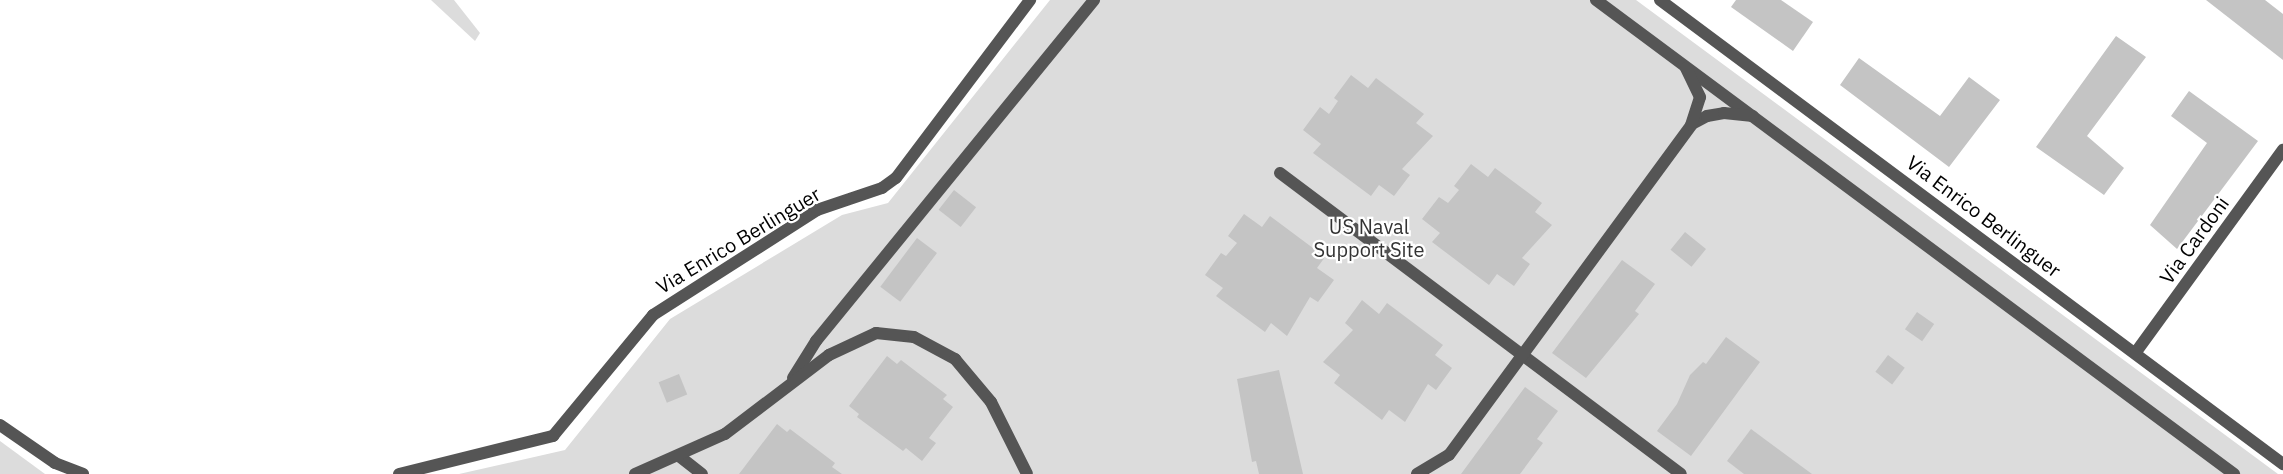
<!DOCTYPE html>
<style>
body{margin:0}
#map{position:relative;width:2283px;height:474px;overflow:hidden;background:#fff;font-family:"IBM Plex Sans",sans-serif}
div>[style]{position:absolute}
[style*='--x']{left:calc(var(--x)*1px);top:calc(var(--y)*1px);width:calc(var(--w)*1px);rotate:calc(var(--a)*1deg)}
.green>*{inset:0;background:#dcdcdc}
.building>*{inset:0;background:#c4c4c4;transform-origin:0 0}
.minor>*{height:12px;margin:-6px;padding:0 6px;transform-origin:6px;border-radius:6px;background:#555}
span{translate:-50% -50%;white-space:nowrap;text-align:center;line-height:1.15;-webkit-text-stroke:4.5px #fff;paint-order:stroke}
.street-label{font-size:20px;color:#000}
.park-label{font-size:20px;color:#333}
</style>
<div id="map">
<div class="green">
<div style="clip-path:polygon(431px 0,454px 0,480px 33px,475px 41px)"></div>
<div style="clip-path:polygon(1050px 0,1636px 0,2278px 474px,459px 474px,565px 450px,670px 319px,842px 215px,888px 203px)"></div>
<div style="clip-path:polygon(0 441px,45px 474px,0 474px)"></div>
</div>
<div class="building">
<div style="clip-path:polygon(1736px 0,1781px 0,1813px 22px,1793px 51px,1731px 7px)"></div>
<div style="clip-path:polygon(2206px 0,2265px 0,2283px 14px,2283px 60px)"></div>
<div style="clip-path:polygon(2116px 36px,2146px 57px,2087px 136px,2124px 168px,2104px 195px,2036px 147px)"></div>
<div style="clip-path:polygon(1859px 58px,1940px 116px,1969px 77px,2000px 100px,1949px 167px,1840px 85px)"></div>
<div style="clip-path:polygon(1351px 75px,1368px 88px,1376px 78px,1424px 114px,1416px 123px,1433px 136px,1402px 169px,1410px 175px,1394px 196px,1379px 185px,1371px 196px,1313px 153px,1321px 144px,1303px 130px,1320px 107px,1329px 114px,1338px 101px,1334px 98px)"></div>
<div style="clip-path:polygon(2189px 91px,2258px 141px,2177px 249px,2150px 225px,2207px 143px,2171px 116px)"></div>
<div style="clip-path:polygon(1471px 164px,1488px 177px,1495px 168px,1542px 203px,1535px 212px,1552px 225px,1522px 258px,1530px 264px,1514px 286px,1497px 274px,1489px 285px,1432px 242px,1440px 233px,1422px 219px,1439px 197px,1448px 203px,1459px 190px,1454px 186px)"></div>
<div style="left:954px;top:190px;width:28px;height:25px;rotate:38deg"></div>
<div style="clip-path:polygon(1244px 214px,1262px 227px,1270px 216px,1325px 257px,1317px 268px,1334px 280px,1318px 302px,1310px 297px,1287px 336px,1271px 323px,1265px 332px,1216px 296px,1223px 288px,1205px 275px,1221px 253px,1226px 256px,1237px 243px,1228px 236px)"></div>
<div style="left:1685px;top:232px;width:27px;height:23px;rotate:39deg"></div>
<div style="left:917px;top:238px;width:25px;height:61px;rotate:37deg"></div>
<div style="clip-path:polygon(1622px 260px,1655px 284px,1635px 311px,1639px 314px,1586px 378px,1552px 353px)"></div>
<div style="clip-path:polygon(1362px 300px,1379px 314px,1387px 303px,1443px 345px,1435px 355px,1452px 368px,1436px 390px,1428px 384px,1405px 422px,1389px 410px,1382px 420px,1334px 383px,1340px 375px,1323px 362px,1353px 330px,1345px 323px)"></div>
<div style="left:1917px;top:312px;width:21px;height:21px;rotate:35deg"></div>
<div style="clip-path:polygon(1726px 337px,1760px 362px,1691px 456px,1657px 431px,1677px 404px,1690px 375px,1703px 362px,1706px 364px)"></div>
<div style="left:1888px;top:355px;width:21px;height:21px;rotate:37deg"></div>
<div style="clip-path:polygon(887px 356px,897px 364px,901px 360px,947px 395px,943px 399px,953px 407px,929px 438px,936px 443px,922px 461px,906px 448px,903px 451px,857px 417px,859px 414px,849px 406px)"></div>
<div style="clip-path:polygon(1279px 370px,1303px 474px,1259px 474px,1256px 461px,1252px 462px,1237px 379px)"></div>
<div style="left:679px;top:374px;width:22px;height:22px;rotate:68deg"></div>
<div style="clip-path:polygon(1525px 387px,1558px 411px,1537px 439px,1543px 443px,1520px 474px,1461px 474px)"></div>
<div style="clip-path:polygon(777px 424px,787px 432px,790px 429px,835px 463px,832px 467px,842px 474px,739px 474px)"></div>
<div style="clip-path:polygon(1751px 429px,1812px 474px,1744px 474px,1727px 461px)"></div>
</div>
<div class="minor">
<div style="--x:1596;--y:0;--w:795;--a:36.61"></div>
<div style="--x:1660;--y:0;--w:777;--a:36.68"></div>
<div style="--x:1692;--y:124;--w:17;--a:-28"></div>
<div style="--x:1707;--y:116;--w:17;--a:-10"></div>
<div style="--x:1724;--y:113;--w:29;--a:6"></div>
<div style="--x:1280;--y:173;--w:501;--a:36.89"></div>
<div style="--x:2136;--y:352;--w:250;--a:-54"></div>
<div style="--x:793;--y:378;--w:44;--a:-58.1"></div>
<div style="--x:816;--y:341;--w:440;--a:-50.8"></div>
<div style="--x:0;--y:425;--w:67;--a:34.6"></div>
<div style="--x:55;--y:463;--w:30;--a:21"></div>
<div style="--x:679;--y:456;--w:29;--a:38"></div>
<div style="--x:399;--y:474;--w:159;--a:-13.9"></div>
<div style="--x:553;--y:436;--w:157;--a:-50.4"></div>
<div style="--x:653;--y:315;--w:195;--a:-32.6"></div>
<div style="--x:817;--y:210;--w:69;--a:-18.7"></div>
<div style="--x:882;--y:188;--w:17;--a:-36"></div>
<div style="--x:896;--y:178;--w:223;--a:-53"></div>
<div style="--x:635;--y:474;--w:98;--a:-24"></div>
<div style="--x:725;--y:434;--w:131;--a:-37.2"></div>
<div style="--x:829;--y:355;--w:52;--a:-25.1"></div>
<div style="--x:876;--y:333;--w:38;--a:6"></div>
<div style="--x:914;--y:337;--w:47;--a:28.2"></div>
<div style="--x:955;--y:359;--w:56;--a:50.1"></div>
<div style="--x:991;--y:402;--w:80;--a:63.4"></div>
<div style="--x:1417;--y:474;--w:37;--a:-31"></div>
<div style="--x:1449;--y:455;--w:409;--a:-53.7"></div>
<div style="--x:1691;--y:125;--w:29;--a:-72"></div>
<div style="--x:1700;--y:97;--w:32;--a:-116"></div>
</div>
<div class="street-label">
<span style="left:1984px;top:216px;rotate:37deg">Via Enrico Berlinguer</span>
<span style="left:738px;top:240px;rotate:-31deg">Via Enrico Berlinguer</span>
<span style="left:2194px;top:240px;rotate:-54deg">Via Cardoni</span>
</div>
<div class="park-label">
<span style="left:1369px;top:238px">US Naval<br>Support Site</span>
</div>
</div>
